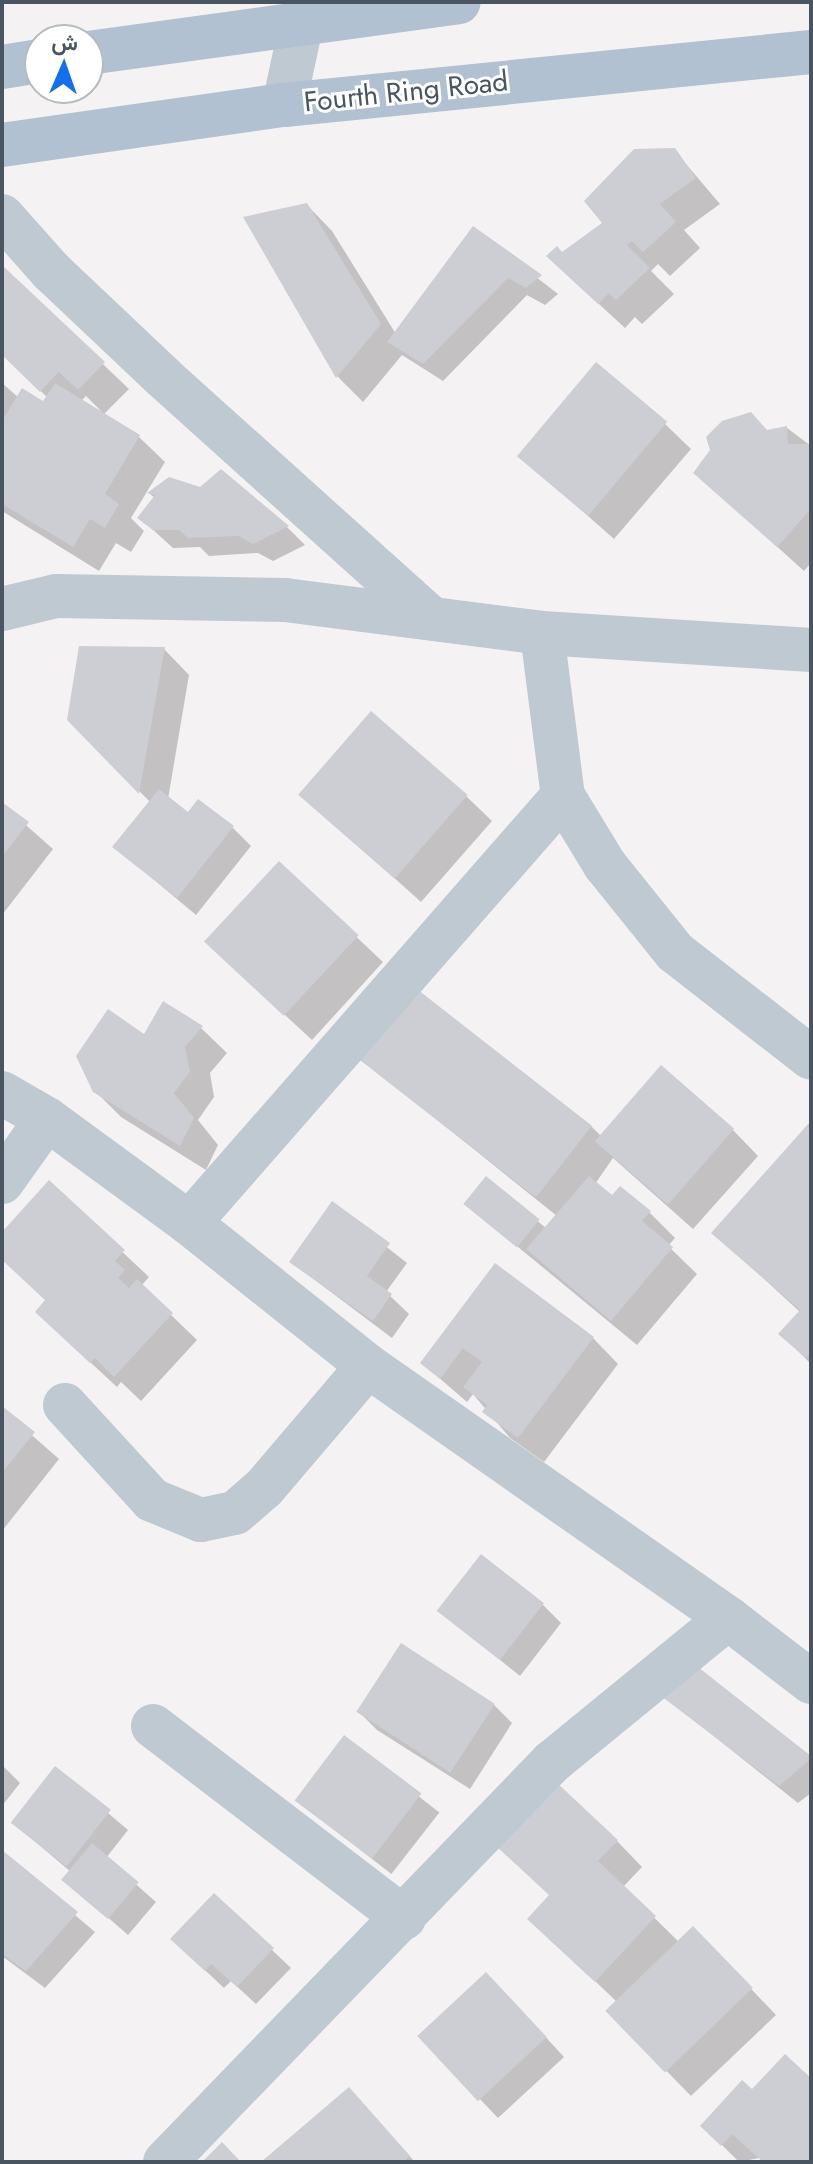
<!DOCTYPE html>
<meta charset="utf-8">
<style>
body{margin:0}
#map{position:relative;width:813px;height:2164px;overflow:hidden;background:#f4f2f2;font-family:Jost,Vazirmatn,sans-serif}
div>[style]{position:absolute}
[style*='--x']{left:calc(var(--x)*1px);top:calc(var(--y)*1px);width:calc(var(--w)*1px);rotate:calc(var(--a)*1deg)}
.shadow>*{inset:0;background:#0003;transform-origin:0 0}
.building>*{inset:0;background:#ccced4;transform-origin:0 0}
.minor>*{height:44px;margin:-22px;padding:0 22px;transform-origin:22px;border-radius:22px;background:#bfc9d1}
.major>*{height:44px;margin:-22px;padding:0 22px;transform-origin:22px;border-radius:22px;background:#b1c1d1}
span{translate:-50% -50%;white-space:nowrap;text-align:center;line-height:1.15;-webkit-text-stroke:6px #fff;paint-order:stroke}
.street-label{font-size:28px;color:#495560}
.frame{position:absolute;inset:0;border:4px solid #495560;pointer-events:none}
.north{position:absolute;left:24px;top:24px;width:80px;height:80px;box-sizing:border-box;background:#fff;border:2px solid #b6bbbf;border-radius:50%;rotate:2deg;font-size:22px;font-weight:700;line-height:32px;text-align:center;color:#495560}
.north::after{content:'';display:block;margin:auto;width:28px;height:36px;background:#146fec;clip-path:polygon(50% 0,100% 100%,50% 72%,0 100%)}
</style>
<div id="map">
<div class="shadow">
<div style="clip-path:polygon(674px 150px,720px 204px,684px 230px,700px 248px,670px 276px,658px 264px,651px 271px,674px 294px,642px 324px,635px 317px,625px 328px,574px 281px,562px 254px,605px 223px)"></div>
<div style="clip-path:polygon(307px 205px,332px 231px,396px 334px,474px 229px,558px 294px,545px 305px,527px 295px,443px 381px,402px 355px,363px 402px,338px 377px,246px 218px)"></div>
<div style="clip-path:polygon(evenodd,2px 268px,129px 389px,103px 415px,139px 437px,165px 462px,131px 518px,144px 531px,131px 552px,116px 543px,99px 571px,2px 511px,2px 383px,19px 398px,44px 404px,48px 398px,2px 354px,2px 268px,86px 396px,102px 412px,81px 401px,86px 396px)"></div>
<div style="clip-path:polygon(665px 424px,691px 449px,614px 539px,519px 455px)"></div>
<div style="clip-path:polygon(787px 428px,811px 446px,811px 563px,804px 571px,696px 473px,769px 432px)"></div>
<div style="clip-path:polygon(221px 472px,288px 528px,305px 545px,273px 561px,258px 553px,209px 556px,200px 547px,173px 548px,140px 518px,155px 498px,150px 494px,200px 489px)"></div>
<div style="clip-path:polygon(164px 649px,189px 675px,168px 799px,188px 815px,233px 828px,251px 846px,196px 915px,115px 847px,150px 802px,69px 720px)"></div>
<div style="clip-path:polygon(301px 794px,466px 796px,492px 821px,421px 902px)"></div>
<div style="clip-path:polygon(2px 804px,53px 849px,2px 915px)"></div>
<div style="clip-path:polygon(279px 864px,383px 962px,312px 1040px,232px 966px)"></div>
<div style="clip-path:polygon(201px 1028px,227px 1053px,210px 1073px,214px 1097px,198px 1120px,218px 1145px,206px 1170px,121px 1117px,94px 1090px,145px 1037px)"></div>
<div style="clip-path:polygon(359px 1057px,591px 1126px,601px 1136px,733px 1130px,758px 1156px,693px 1229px,613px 1158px,595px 1184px,613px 1198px,649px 1212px,675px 1238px,668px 1246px,697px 1274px,637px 1345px,466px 1204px,486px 1179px,546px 1228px,557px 1216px)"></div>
<div style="clip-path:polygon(809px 1125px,811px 1127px,811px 1364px,781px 1334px,800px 1312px,714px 1233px)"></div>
<div style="clip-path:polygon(49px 1183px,149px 1277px,141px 1286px,197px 1340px,141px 1401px,121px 1382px,117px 1387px,63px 1337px,47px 1301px,2px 1259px,2px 1235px)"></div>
<div style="clip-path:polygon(332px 1204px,407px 1263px,386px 1292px,409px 1314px,392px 1338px,291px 1262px)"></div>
<div style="clip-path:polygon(495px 1266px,593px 1338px,618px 1364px,544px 1462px,510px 1438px,473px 1394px,467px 1402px,422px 1363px)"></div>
<div style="clip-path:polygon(2px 1409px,59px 1459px,2px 1531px)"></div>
<div style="clip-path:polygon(543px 1605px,561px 1623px,520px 1676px,440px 1611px)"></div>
<div style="clip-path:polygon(651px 1686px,811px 1758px,811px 1793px,798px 1803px)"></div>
<div style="clip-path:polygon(493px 1704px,512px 1723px,470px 1789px,377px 1730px,359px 1712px)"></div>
<div style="left:344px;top:1738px;width:121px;height:78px;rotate:38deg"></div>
<div style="clip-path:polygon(2px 1765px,20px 1783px,2px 1806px)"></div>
<div style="clip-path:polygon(55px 1768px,128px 1830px,106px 1858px,156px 1902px,128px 1935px,65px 1880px,71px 1872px,12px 1822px)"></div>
<div style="clip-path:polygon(617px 1841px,642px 1867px,623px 1887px,679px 1942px,718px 1954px,776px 2015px,691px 2096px,607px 2010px,616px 2001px,530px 1919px)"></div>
<div style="clip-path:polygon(2px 1853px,95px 1932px,45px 1988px,2px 1956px)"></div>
<div style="clip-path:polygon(272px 1950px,291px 1968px,256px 2004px,231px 1981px,224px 1988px,191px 1957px)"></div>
<div style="clip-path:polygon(505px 1993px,564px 2057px,498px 2118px,420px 2036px)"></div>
<div style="clip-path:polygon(811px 2081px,811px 2162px,759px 2158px,739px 2162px,703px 2126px,752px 2092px)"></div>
<div style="clip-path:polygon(348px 2089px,415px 2162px,264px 2162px)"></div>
</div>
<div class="building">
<div style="clip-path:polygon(675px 148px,696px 178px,660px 204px,676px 222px,643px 252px,632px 241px,627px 245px,650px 268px,616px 300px,609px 293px,598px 304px,546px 256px,557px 246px,562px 252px,602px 223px,584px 201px,634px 149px)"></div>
<div style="clip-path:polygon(307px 203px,381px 324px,336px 378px,243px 217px)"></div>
<div style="clip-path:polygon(473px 226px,542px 275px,526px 288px,508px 278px,423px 364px,387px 342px)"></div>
<div style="clip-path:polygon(2px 265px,105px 362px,78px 390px,59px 372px,40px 392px,2px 355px)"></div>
<div style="left:596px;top:362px;width:93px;height:123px;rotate:40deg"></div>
<div style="clip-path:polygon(55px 383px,140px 435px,105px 494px,119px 504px,105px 528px,90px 519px,73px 547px,2px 504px,2px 421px,22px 388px,43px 401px)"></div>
<div style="clip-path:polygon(751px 412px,767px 430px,787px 426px,788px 444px,811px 444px,811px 509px,777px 547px,693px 473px,710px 450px,706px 437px,722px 421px)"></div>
<div style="clip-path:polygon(221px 469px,289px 526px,253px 544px,238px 536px,188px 538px,179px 530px,153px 530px,137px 518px,155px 495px,147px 493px,169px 477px,200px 487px)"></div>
<div style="clip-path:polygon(79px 646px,165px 647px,139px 794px,67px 720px)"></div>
<div style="left:371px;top:711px;width:128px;height:111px;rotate:41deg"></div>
<div style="clip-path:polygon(159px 789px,188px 812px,198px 799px,234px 826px,177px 898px,112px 847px)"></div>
<div style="clip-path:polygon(2px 802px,29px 822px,2px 857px)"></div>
<div style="left:279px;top:861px;width:109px;height:110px;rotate:43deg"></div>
<div style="left:413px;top:986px;width:227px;height:91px;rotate:38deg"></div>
<div style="clip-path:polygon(163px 1001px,203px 1026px,185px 1047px,190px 1071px,174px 1093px,194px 1118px,180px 1146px,93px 1092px,76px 1056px,108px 1009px,144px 1034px)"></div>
<div style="left:661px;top:1065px;width:97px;height:101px;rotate:41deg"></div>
<div style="clip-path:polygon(809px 1123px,811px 1351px,806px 1358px,778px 1334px,800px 1310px,711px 1233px)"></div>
<div style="left:486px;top:1176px;width:69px;height:36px;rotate:39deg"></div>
<div style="clip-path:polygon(589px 1176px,612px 1195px,620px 1186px,651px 1211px,642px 1221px,673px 1247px,611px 1321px,526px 1249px)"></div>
<div style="clip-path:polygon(49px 1180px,125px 1250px,115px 1261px,125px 1270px,118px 1278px,129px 1288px,137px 1279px,173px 1313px,114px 1377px,95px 1358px,90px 1363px,35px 1312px,45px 1300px,2px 1260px,2px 1232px)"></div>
<div style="clip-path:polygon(332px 1201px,390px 1243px,367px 1276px,392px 1294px,373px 1321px,289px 1262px)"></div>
<div style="clip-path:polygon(495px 1263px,594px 1337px,518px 1438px,482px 1412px,487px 1405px,463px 1387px,482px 1362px,463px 1348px,440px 1379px,420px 1363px)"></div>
<div style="clip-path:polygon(2px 1406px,35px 1432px,2px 1473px)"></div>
<div style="left:481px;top:1554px;width:80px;height:72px;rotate:38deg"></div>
<div style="left:401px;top:1643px;width:112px;height:82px;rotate:33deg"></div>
<div style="clip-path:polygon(684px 1656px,811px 1756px,811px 1759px,779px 1786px,648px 1686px)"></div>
<div style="left:344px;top:1735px;width:97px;height:82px;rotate:37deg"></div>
<div style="left:55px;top:1766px;width:71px;height:72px;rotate:38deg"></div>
<div style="clip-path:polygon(556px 1782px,618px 1840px,598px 1861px,656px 1916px,595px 1982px,527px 1919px,549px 1895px,496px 1846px)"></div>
<div style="left:92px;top:1843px;width:61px;height:48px;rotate:40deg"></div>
<div style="clip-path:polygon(2px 1850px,78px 1912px,26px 1971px,2px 1954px)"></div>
<div style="clip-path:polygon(214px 1893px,274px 1948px,237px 1987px,211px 1964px,205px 1971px,170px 1939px)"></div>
<div style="left:693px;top:1926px;width:86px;height:122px;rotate:46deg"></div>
<div style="left:486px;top:1972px;width:89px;height:94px;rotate:47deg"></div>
<div style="clip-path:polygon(785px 2054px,811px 2078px,811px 2162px,763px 2162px,732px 2134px,721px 2146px,700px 2126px,742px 2080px,752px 2089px)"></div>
<div style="clip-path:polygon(349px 2087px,410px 2156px,403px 2162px,261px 2162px)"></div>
<div style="clip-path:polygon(222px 2142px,241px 2162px,202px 2162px)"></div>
</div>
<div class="minor">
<div style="--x:284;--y:105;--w:105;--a:-77.9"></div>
<div style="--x:2;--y:216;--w:74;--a:48.3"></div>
<div style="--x:51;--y:271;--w:154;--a:43.4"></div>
<div style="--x:163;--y:377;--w:359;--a:42"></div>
<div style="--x:2;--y:609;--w:56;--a:-13.5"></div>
<div style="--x:56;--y:596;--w:229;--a:1"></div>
<div style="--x:285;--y:600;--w:259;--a:7.3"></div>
<div style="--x:542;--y:633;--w:270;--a:3.6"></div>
<div style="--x:542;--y:633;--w:164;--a:82.7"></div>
<div style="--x:563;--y:796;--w:81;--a:58.7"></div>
<div style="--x:605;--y:865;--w:112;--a:51.2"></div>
<div style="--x:675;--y:952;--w:172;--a:37.9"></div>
<div style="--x:2;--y:1093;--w:52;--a:30"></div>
<div style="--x:47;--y:1119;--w:176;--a:36.2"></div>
<div style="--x:189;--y:1223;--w:229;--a:38.6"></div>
<div style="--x:368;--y:1366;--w:439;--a:35"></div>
<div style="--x:728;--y:1618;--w:105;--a:37.6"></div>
<div style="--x:2;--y:1182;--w:77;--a:-54.5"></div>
<div style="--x:189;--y:1223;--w:568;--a:-48.79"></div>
<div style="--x:65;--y:1405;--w:129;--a:47.5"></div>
<div style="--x:152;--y:1500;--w:53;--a:22.2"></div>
<div style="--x:201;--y:1520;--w:35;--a:-12"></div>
<div style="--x:235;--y:1513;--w:38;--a:-41"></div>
<div style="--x:264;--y:1488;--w:160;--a:-49.6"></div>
<div style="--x:153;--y:1726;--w:316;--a:37.4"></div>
<div style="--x:165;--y:2162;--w:557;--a:-45.95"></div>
<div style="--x:552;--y:1762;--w:227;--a:-39.3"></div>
</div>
<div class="major">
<div style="--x:88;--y:53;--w:374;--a:-7.8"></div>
<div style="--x:2;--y:67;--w:38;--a:-9"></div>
<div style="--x:2;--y:145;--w:285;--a:-8.1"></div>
<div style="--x:284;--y:105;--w:530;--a:-5.74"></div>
</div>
<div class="street-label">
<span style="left:406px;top:92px;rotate:-6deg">Fourth Ring Road</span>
</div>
<div class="frame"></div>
<div class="north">ش</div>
</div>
